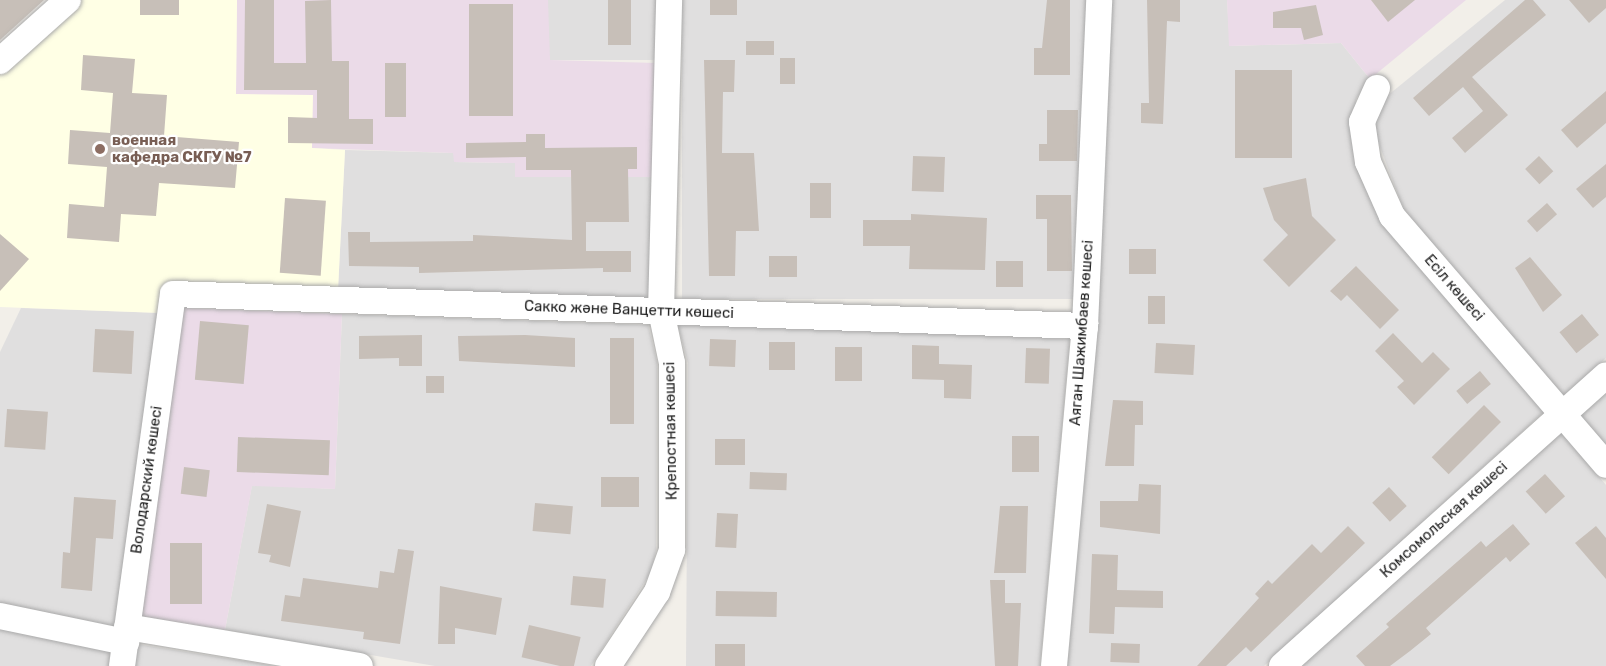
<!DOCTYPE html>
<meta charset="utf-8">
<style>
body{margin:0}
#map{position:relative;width:1606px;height:666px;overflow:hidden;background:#f2efe9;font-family:Rubik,sans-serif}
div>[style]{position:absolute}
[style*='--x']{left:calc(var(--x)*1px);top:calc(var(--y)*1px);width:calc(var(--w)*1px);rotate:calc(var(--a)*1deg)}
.residential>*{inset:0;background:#e0dfdf;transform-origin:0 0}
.industrial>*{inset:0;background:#ebdbe8}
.education>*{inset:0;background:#ffffe5}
.building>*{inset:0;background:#c7bfb8;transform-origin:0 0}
.roads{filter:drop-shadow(0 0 2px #a9a9a9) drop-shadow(0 0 2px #a9a9a9)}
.minor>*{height:26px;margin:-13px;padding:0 13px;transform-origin:13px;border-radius:13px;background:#fff}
.dots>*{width:16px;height:16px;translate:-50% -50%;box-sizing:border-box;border:3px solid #fff;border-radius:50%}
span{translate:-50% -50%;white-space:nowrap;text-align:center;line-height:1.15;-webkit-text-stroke:4.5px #fff;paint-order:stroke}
.education-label{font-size:15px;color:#785e54;font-weight:700}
.left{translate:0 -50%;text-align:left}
.street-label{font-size:15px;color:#222}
</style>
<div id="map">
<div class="residential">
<div style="left:548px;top:0;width:109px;height:60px"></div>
<div style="left:682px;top:0;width:404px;height:299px"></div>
<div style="clip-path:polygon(1108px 0,1227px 0,1230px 46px,1341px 43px,1370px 79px,1356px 99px,1354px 142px,1545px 411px,1264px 666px,1064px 666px)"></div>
<div style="clip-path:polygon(1505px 0,1606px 0,1606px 358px,1563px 396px,1404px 210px,1377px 139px,1375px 121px,1387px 96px)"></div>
<div style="clip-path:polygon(345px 150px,454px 153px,454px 162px,515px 163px,516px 177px,654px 177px,652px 298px,338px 290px)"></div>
<div style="clip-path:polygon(21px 308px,161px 313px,110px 666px,0 666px,0 352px)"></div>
<div style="clip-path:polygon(342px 314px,648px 325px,657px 362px,656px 550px,651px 572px,591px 666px,435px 666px,225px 630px,252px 485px,335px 489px)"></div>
<div style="clip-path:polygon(677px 322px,1070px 339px,1040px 666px,686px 666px,688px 363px)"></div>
<div style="clip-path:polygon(1606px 393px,1606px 447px,1580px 416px)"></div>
<div style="clip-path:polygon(1560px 431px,1606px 485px,1606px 666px,1299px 666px)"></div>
<div style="clip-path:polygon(136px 644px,275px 666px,133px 666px)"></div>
</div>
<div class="industrial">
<div style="clip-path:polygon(237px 0,548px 0,550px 60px,656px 63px,654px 177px,515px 177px,515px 163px,454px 162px,453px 153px,312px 148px,236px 95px)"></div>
<div style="clip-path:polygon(1227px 0,1466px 0,1370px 79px,1341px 43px,1229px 46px)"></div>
<div style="clip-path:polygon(182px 308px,342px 314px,335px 489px,252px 486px,225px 630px,139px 616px)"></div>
</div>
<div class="education">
<div style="clip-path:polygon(82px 0,237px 0,236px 94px,313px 95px,312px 148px,345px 150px,338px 290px,165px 284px,161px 313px,0 307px,0 73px)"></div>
</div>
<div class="building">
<div style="clip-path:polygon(0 0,44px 0,0 40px)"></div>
<div style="left:140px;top:0;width:39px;height:15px"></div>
<div style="clip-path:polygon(245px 0,274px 0,274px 63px,306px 63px,305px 1px,331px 0,332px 61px,349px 61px,349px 119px,373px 119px,373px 144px,288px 143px,288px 117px,317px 118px,317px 90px,244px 90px)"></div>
<div style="left:608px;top:0;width:23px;height:45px"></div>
<div style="left:710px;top:0;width:27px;height:15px"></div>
<div style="clip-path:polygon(1047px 0,1070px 0,1070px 75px,1034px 75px,1034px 48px,1042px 48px)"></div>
<div style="clip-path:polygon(1147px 0,1180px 0,1180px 22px,1167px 21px,1163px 124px,1141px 123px,1141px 103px,1149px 103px)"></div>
<div style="clip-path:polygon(1371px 0,1415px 0,1388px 22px)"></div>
<div style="clip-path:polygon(1525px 0,1533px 0,1546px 15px,1472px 77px,1508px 115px,1465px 153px,1452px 138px,1483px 111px,1463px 87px,1429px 116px,1413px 98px)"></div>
<div style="clip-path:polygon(1569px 0,1606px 0,1606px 8px,1589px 23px)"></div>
<div style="left:469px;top:4px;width:44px;height:112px"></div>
<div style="clip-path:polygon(1316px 5px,1323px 35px,1304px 40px,1301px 28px,1273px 28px,1273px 12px)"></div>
<div style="left:746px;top:41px;width:28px;height:14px"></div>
<div style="clip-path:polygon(83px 55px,135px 59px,132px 93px,167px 95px,164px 136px,239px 142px,235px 188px,159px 183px,156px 216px,121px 214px,119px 242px,67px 238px,69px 204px,104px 207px,107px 167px,68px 164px,70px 130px,110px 133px,113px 93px,81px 90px)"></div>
<div style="left:780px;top:58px;width:15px;height:26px"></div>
<div style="clip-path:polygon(704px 60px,735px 60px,734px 92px,723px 92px,722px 153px,754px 153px,759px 231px,736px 231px,735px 276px,709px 276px)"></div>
<div style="left:385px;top:63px;width:21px;height:54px"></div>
<div style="left:1235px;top:70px;width:57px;height:88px"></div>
<div style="clip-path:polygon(1606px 91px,1606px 123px,1577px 148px,1561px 130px)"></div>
<div style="clip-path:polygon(1047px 110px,1078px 110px,1077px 161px,1039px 161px,1039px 144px,1047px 144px)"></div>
<div style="clip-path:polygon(526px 134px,545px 134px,545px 148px,637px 147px,637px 169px,628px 169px,629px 222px,586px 222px,586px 251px,631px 251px,631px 272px,603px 272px,603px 268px,419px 273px,419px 267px,349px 266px,348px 232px,370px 232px,370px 242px,473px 241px,473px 235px,572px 240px,571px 170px,526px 170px,526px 157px,466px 158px,466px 143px,526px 142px)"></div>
<div style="left:913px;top:156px;width:32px;height:35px;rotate:2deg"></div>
<div style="left:1539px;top:156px;width:21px;height:19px;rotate:47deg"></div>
<div style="clip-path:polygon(1606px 164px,1606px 197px,1593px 208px,1576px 189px)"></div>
<div style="clip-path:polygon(1306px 178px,1312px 216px,1336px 240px,1289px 287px,1263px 260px,1288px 235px,1274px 220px,1263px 188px)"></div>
<div style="left:810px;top:183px;width:21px;height:35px"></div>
<div style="clip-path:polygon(1036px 195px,1071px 195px,1072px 271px,1047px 271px,1047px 219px,1036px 219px)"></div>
<div style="left:285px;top:198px;width:41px;height:75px;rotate:4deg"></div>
<div style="left:1547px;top:203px;width:15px;height:27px;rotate:48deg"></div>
<div style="clip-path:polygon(911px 214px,987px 218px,985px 270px,909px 269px,910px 246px,863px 246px,863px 220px,911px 220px)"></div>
<div style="clip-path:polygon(0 234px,29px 259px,0 291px)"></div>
<div style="left:1129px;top:249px;width:27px;height:25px"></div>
<div style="left:769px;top:256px;width:28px;height:21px"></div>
<div style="clip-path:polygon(1530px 257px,1562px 295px,1543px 312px,1515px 268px)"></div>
<div style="left:996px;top:261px;width:27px;height:26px"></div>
<div style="clip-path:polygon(1356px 266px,1399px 310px,1380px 329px,1347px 295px,1341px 301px,1330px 291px)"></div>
<div style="left:1148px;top:296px;width:17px;height:28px"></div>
<div style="left:1582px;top:314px;width:27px;height:29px;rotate:51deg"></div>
<div style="left:200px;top:321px;width:49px;height:59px;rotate:5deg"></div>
<div style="left:95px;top:329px;width:39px;height:43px;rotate:3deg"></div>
<div style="clip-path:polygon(1393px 333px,1422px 363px,1433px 352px,1450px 369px,1414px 405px,1397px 387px,1404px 381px,1375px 351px)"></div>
<div style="clip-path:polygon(422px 335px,422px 366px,399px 366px,399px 358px,359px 359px,359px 336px)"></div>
<div style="clip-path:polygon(525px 335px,575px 338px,575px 367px,459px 361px,458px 336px)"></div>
<div style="left:610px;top:338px;width:24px;height:86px"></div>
<div style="left:710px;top:339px;width:26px;height:27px;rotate:2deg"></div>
<div style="left:769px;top:342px;width:26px;height:28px"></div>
<div style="left:1156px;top:343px;width:39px;height:30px;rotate:3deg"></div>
<div style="clip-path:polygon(912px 345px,939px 346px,939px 364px,972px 365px,971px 399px,944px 398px,944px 380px,912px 379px)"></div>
<div style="left:835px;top:347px;width:27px;height:34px"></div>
<div style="left:1026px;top:348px;width:24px;height:35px;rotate:2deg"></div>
<div style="left:1480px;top:371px;width:17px;height:31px;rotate:50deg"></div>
<div style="left:426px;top:376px;width:18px;height:17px"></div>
<div style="clip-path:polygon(1113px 400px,1143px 401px,1143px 425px,1135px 425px,1134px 466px,1105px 466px)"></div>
<div style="left:1484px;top:405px;width:24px;height:74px;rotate:45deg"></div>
<div style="left:7px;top:409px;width:41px;height:38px;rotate:4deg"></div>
<div style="left:1012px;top:436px;width:27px;height:36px"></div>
<div style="left:238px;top:437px;width:92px;height:35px;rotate:2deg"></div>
<div style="left:715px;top:439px;width:30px;height:26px"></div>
<div style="left:184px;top:467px;width:26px;height:27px;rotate:7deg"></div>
<div style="left:750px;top:472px;width:37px;height:17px;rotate:2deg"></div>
<div style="left:1545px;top:474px;width:30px;height:26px;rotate:48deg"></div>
<div style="left:601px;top:477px;width:38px;height:30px"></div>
<div style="clip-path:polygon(1139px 484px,1161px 485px,1160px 534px,1100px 527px,1100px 501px,1138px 501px)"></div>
<div style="left:1389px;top:487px;width:26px;height:23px;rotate:47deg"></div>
<div style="clip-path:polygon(74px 497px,116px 500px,113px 539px,96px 538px,92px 591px,61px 588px,63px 552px,70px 553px)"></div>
<div style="left:535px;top:503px;width:38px;height:28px;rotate:5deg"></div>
<div style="clip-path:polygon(267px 504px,301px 511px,290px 567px,269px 562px,271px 555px,258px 553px)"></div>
<div style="clip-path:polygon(1000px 506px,1028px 506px,1026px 573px,994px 573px)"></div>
<div style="left:717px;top:513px;width:21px;height:34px;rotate:3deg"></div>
<div style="clip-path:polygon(1513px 524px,1530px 544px,1510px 562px,1506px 557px,1462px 596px,1426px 628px,1431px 634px,1410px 651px,1390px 666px,1365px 666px,1356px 656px,1389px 627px,1386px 624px,1481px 541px,1486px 547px)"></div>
<div style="clip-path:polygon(1348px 526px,1365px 543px,1251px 652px,1246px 647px,1226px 666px,1197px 666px,1259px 598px,1255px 594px,1268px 580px,1272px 584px,1312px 544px,1321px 553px)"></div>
<div style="clip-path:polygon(1596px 526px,1606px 538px,1606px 579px,1575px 543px)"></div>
<div style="left:170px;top:543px;width:32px;height:61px"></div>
<div style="clip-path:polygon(398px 549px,414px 551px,400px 644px,363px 639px,364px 632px,281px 621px,285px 595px,300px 597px,303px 578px,378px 588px,380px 571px,394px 573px)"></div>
<div style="clip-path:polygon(1092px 554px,1118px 555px,1117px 590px,1163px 591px,1163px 608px,1115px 607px,1114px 634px,1089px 633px)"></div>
<div style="left:573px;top:576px;width:33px;height:29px;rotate:5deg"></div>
<div style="clip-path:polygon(990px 580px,1005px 580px,1005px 603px,1021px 603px,1018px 666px,995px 666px)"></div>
<div style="clip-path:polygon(440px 586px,502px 598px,496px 635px,455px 628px,455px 644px,438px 644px)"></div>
<div style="left:716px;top:591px;width:61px;height:25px;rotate:1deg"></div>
<div style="left:529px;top:625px;width:53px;height:33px;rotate:13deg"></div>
<div style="left:1111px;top:643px;width:29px;height:19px;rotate:2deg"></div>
<div style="left:715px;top:644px;width:30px;height:22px"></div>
</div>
<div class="roads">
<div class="minor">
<div style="--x:0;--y:61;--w:91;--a:-41.9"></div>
<div style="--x:1377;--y:88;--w:37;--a:114"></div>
<div style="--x:1362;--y:122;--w:40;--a:81.5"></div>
<div style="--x:1368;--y:162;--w:59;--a:66"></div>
<div style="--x:1392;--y:216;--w:328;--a:49.3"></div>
<div style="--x:0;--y:616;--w:129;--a:11.7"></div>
<div style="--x:127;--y:627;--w:236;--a:9.5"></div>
<div style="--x:122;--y:666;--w:375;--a:-82.2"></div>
<div style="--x:173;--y:294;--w:913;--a:2.01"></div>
<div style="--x:608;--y:666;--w:89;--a:-56.5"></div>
<div style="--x:657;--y:592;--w:45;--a:-70.3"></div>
<div style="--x:672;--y:550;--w:187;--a:-90"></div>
<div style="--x:672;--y:363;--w:53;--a:-101.9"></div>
<div style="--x:661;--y:311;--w:311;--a:-88.5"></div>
<div style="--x:1054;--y:666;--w:341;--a:-84.8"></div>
<div style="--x:1085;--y:326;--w:326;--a:-87.5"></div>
<div style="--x:1282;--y:666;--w:435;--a:-41.9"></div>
</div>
</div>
<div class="dots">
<div style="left:100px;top:149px;background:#8d6e63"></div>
</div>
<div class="education-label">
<span class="left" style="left:112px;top:149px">военная<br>кафедра СКГУ №7</span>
</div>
<div class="street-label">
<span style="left:1454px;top:288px;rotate:49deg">Есіл көшесі</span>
<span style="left:629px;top:310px;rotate:2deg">Сакко және Ванцетти көшесі</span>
<span style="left:1082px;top:333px;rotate:-86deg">Аяган Шажимбаев көшесі</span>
<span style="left:671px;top:431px;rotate:-91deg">Крепостная көшесі</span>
<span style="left:147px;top:480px;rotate:-82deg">Володарский көшесі</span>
<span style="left:1444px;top:520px;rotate:-42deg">Комсомольская көшесі</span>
</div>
</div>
